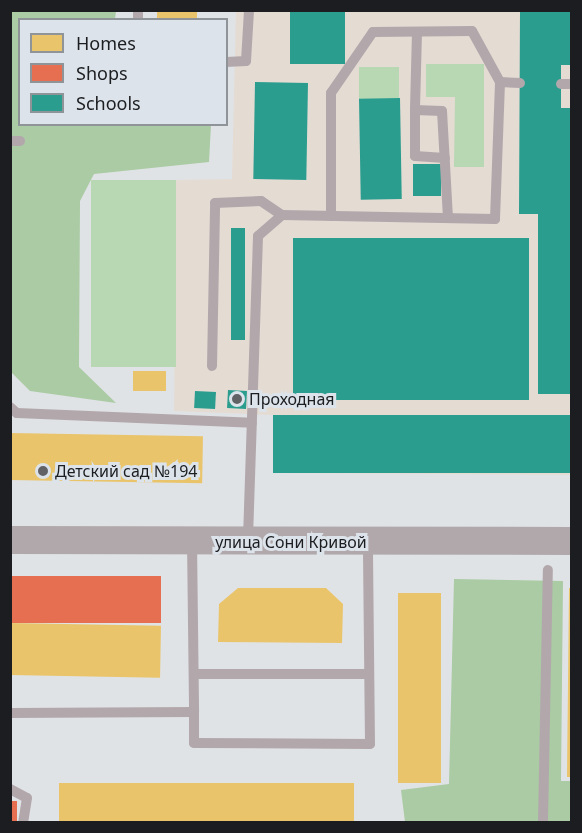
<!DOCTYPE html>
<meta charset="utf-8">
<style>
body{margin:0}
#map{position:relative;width:582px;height:833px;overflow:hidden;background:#e0e3e6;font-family:"Noto Sans",sans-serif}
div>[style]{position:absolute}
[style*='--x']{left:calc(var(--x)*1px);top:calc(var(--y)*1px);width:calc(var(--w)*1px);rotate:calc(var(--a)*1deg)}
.education>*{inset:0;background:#e4dbd3}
.green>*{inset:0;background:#b8d7b3;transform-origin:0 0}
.forest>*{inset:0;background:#aacba3}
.homes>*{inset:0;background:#e9c46a;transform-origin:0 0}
.shops>*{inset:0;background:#e76f51;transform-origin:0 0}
.schools>*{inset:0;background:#2a9d8f;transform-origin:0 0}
.lane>*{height:10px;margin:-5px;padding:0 5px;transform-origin:5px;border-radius:5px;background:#b2a8ac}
.secondary>*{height:28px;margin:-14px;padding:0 14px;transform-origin:14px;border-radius:14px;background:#b0a8aa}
.dots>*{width:16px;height:16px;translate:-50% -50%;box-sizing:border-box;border:3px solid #dce3ea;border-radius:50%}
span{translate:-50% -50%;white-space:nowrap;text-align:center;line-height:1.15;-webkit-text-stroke:6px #dce3ea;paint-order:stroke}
.poi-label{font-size:16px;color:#1b1d20}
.left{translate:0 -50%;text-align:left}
.street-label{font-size:16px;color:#1b1d20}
.frame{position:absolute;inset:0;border:12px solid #1b1d20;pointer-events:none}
.legend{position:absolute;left:18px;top:18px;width:210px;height:108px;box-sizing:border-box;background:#dce3ea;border:2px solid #8f9499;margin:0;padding:8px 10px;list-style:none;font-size:18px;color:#1b1d20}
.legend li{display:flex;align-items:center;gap:12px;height:30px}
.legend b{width:30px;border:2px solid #8f9499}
</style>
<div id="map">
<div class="education">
<div style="clip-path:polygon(236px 11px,571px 11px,571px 475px,273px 473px,273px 415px,174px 411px,176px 180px,232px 179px)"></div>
</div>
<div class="green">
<div style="clip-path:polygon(426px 64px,484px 64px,484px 167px,454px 167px,455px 97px,426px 97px)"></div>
<div style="left:359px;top:67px;width:40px;height:32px"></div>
<div style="left:91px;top:180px;width:85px;height:187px"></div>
</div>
<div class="forest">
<div style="clip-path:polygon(10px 11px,116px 11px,115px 19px,20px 20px,20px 124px,211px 125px,209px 162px,94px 174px,80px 201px,79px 367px,116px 403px,30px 391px,11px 372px)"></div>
<div style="clip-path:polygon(454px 579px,563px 581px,561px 781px,571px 781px,571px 822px,405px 822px,401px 790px,449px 784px)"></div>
</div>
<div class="homes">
<div style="left:157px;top:10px;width:40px;height:10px"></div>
<div style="left:133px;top:371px;width:33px;height:20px"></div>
<div style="left:10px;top:433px;width:193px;height:47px;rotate:1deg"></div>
<div style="clip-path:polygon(238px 588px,326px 588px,343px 604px,342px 643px,218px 642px,219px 604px)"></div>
<div style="clip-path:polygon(569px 588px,572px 588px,572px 777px,567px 777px)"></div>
<div style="left:398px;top:593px;width:43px;height:190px"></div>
<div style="left:10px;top:623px;width:151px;height:52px;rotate:1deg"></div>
<div style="left:59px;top:783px;width:295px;height:39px"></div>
</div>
<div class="shops">
<div style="left:10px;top:576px;width:151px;height:47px"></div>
<div style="left:10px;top:801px;width:7px;height:21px"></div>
</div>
<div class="schools">
<div style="left:290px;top:10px;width:55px;height:54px"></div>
<div style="clip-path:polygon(520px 10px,572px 10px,572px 65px,561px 65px,561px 108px,570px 108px,572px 394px,538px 394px,538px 214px,519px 214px)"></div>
<div style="left:255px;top:82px;width:53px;height:97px;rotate:1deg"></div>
<div style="left:400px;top:98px;width:101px;height:41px;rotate:89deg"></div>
<div style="left:413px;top:164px;width:28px;height:32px"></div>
<div style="left:231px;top:228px;width:14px;height:112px"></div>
<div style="left:293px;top:238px;width:236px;height:162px"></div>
<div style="left:228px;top:390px;width:19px;height:18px;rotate:3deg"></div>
<div style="left:195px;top:391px;width:21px;height:17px;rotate:3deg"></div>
<div style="left:273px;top:415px;width:299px;height:58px"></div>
</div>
<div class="lane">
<div style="--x:138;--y:10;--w:10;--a:90"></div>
<div style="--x:417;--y:32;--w:78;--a:91.5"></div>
<div style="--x:415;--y:110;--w:27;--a:2"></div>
<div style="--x:442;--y:111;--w:107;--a:86.8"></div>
<div style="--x:226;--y:62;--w:20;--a:-3"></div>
<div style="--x:246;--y:61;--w:51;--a:-86.6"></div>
<div style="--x:561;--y:84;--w:11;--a:0"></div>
<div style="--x:415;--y:110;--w:46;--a:90"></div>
<div style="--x:415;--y:156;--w:30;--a:4"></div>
<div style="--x:10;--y:141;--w:10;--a:0"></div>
<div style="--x:331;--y:216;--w:123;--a:-90"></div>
<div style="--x:331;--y:93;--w:74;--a:-55.5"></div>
<div style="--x:373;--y:32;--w:99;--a:-0.6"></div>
<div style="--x:472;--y:31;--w:58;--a:61.2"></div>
<div style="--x:500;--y:82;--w:20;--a:3"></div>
<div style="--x:212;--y:366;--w:163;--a:-88.9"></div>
<div style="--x:215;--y:203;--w:46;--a:-2.5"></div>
<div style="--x:261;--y:201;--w:25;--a:34"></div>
<div style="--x:10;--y:407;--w:9;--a:41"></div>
<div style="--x:17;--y:413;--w:235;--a:2.4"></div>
<div style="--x:248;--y:538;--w:302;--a:-88.1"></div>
<div style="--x:258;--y:236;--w:32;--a:-41"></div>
<div style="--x:282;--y:215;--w:213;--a:1.1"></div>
<div style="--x:495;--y:219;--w:137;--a:-87.9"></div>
<div style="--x:192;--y:541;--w:171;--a:89.3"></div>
<div style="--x:194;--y:674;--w:175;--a:0"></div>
<div style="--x:10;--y:713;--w:184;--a:-0.3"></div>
<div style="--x:194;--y:712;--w:31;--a:90"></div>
<div style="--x:194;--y:743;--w:176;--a:0.3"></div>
<div style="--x:370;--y:744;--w:201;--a:-90.6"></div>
<div style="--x:10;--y:789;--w:19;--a:28"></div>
<div style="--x:27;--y:798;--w:24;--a:99"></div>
<div style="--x:543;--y:822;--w:252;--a:-88.9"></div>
</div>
<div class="secondary">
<div style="--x:10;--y:540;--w:562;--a:0.1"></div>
</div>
<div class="dots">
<div style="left:237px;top:399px;background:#606265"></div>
<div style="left:43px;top:471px;background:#606265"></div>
</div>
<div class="poi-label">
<span class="left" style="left:249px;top:399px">Проходная</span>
<span class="left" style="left:55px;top:471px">Детский сад №194</span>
</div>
<div class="street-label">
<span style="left:291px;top:542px">улица Сони Кривой</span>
</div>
<div class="frame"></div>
<ul class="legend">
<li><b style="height:16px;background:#e9c46a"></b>Homes</li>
<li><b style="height:16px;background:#e76f51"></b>Shops</li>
<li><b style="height:16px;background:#2a9d8f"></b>Schools</li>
</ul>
</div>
